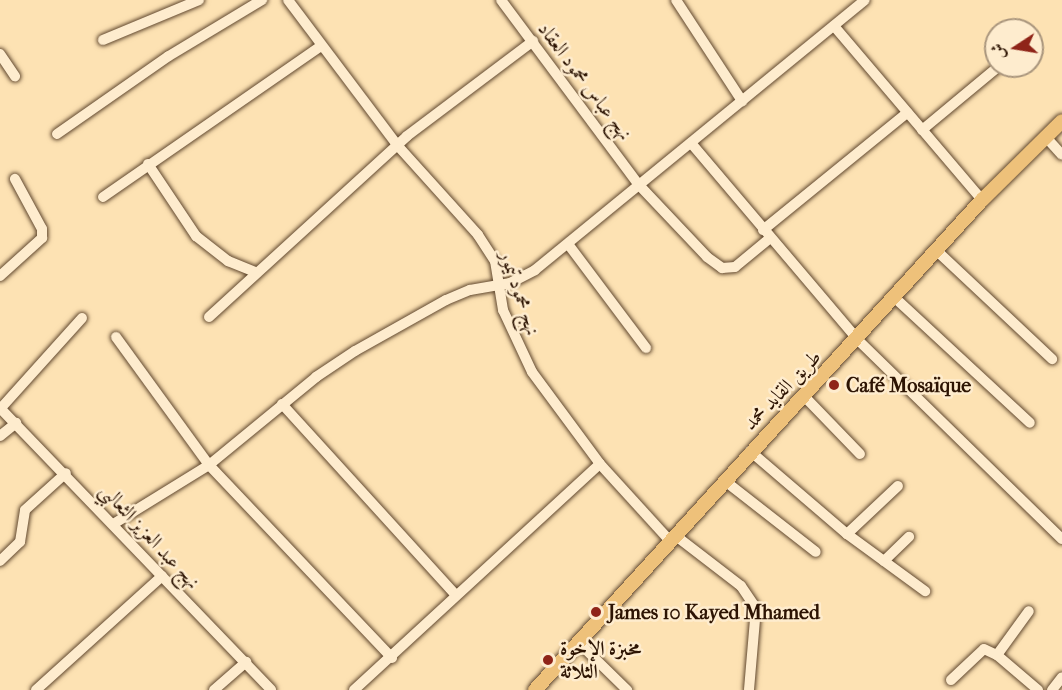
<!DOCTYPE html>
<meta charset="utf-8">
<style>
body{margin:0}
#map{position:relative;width:1062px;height:690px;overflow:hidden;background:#fde2b3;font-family:"IM FELL French Canon",Amiri,serif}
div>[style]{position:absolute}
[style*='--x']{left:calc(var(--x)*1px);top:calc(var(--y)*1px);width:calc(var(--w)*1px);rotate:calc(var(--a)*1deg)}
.roads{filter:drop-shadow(0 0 2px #61482f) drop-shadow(0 0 2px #61482f)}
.minor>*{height:10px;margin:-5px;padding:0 5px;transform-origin:5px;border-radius:5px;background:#feecce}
.major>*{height:14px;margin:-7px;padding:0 7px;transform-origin:7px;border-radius:7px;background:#eec17a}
.dots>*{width:16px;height:16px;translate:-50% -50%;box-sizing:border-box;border:3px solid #feecce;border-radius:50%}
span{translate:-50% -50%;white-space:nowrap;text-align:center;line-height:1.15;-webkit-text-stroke:5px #feecce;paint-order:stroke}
.street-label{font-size:20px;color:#2d1403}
.poi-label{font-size:20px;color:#2d1403;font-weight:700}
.left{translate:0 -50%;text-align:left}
.north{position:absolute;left:984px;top:18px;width:60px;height:60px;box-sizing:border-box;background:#feecce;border:2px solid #aa967d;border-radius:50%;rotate:258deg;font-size:16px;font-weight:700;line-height:24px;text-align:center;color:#2d1403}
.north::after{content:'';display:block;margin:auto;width:21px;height:27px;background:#8f2418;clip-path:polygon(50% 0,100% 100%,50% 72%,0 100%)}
</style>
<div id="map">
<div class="roads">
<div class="minor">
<div style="--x:288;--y:0;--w:183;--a:53"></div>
<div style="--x:398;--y:146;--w:120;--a:48"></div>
<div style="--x:478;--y:235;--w:31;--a:57"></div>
<div style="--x:495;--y:261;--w:50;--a:80.7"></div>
<div style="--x:503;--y:310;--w:68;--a:64.9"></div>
<div style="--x:532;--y:372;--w:114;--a:53.5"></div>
<div style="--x:600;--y:464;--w:105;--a:47.7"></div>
<div style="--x:501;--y:0;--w:231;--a:53.3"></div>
<div style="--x:639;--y:185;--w:99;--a:46.6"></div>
<div style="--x:707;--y:257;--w:19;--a:36"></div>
<div style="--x:722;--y:268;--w:13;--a:-4"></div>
<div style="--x:735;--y:267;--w:45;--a:-39.6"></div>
<div style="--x:676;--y:0;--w:121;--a:56.8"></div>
<div style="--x:834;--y:26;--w:228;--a:49.6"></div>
<div style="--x:103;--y:40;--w:104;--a:-22.6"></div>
<div style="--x:0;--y:54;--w:27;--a:56"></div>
<div style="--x:922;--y:130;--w:100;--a:-39.7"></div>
<div style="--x:57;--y:134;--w:136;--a:-34.9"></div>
<div style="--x:169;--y:56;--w:109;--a:-31.1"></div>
<div style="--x:1045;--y:136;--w:25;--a:48"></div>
<div style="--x:691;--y:143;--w:258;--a:49.7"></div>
<div style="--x:858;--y:340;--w:285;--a:44.3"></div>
<div style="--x:148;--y:164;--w:87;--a:56.3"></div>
<div style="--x:196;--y:236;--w:41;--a:38"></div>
<div style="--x:228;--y:261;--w:31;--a:22"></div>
<div style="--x:103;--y:197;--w:264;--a:-34.7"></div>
<div style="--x:763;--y:230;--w:186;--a:-39.1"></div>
<div style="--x:568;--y:244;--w:130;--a:53.1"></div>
<div style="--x:937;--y:251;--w:158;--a:43.2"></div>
<div style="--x:0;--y:276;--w:57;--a:-42.1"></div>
<div style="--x:42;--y:238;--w:9;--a:-90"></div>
<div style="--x:42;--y:229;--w:57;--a:-118.4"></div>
<div style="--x:894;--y:297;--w:185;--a:42.8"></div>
<div style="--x:209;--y:317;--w:268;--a:-42.4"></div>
<div style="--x:407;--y:136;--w:158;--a:-37"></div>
<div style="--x:116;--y:337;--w:158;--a:54"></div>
<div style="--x:209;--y:465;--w:266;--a:46.5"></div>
<div style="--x:803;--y:395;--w:82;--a:46"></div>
<div style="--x:282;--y:404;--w:258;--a:47.7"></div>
<div style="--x:0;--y:408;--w:391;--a:46.1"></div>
<div style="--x:1;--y:408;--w:121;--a:-48"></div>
<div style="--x:0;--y:436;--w:21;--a:-39"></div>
<div style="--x:750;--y:451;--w:128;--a:40.6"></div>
<div style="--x:847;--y:534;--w:97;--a:36.2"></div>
<div style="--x:725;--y:481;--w:115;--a:38"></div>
<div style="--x:115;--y:523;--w:110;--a:-31.7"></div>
<div style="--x:209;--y:465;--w:139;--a:-39.4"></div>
<div style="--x:316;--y:377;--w:47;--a:-33.7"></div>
<div style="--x:355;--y:351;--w:104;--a:-29.3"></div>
<div style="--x:446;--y:300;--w:26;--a:-23"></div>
<div style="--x:470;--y:290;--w:41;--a:-9.9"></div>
<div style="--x:510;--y:283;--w:28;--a:-27"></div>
<div style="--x:535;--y:270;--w:426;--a:-39.3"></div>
<div style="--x:847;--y:534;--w:70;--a:-43.3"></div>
<div style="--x:676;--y:536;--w:82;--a:37.6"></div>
<div style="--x:741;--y:586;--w:27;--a:56"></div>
<div style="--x:756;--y:608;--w:82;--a:94.9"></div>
<div style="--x:0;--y:561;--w:28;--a:-44"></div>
<div style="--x:20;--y:542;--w:32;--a:-81"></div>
<div style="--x:25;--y:510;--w:55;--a:-42.1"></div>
<div style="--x:884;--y:561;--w:35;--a:-44"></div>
<div style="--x:578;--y:642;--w:69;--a:44.4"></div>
<div style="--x:997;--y:655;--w:54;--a:-54"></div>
<div style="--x:951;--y:680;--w:45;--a:-43.2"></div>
<div style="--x:984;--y:649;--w:14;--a:25"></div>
<div style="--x:997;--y:655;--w:54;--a:40.5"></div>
<div style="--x:36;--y:690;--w:170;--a:-42.1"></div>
<div style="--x:214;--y:690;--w:43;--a:-41.2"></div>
<div style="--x:354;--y:690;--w:334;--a:-42.6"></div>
<div style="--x:1052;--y:690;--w:16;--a:-52"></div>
</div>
<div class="major">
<div style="--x:535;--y:690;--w:663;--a:-47.63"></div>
<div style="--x:982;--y:200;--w:112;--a:-44.6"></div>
</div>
</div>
<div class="dots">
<div style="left:834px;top:385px;background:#8f2418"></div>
<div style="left:596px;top:612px;background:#8f2418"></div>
<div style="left:548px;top:660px;background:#8f2418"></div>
</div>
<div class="street-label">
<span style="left:585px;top:81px;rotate:53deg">نهج عباس محمود العقاد</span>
<span style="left:520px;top:293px;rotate:72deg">نهج محمود تيمور</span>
<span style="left:782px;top:390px;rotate:-46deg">طريق القايد محمد</span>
<span style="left:150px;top:536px;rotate:47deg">نهج عبد العزيز الثعالبي</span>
</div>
<div class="poi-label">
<span class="left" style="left:846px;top:385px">Café Mosaïque</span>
<span class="left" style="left:608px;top:612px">James 10 Kayed Mhamed</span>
<span class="left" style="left:560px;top:660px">مخبزة الإخوة<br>الثلاثة</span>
</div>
<div class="north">ش</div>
</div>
